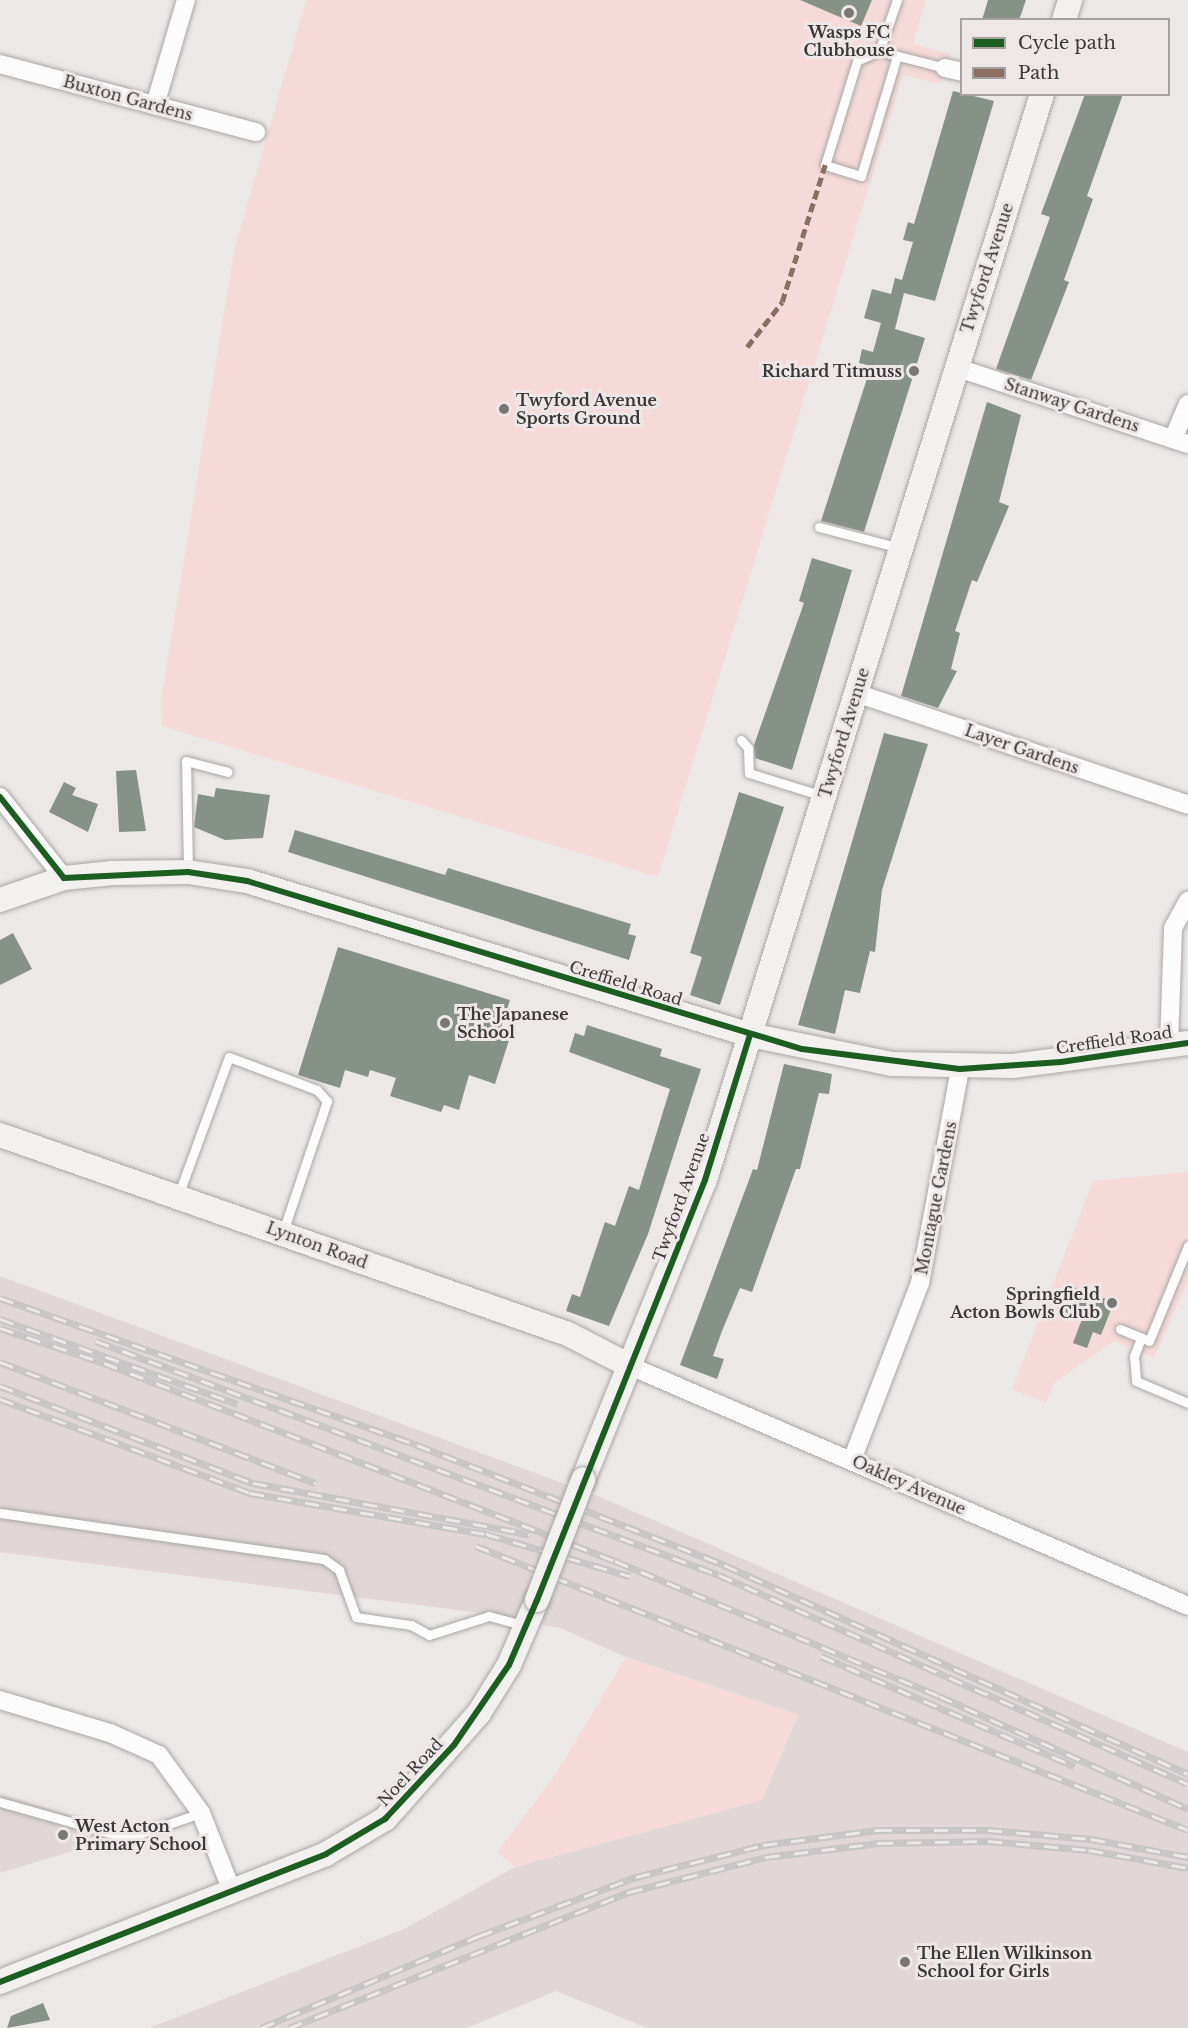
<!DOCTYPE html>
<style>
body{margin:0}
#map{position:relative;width:1188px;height:2028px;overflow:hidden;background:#ede8e8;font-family:"Libre Baskerville",serif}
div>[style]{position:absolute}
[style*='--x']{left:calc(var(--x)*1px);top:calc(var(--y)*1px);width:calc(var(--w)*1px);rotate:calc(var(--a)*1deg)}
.built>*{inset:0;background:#e1d7d7}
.green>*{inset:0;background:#f5dad9}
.building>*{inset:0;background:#869188}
.roads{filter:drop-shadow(0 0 2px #a9a6a6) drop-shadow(0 0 2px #a9a6a6)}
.lane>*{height:9px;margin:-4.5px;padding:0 4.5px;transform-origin:4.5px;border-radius:4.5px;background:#fcfcfc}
.street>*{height:18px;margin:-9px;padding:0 9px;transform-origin:9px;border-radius:9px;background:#fcfcfc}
.secondary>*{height:24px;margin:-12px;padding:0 12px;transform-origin:12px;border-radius:12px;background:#f3f0f0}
.rail>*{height:7px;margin-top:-3.5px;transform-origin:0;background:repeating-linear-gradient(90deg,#eee7e7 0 14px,#c7c5c5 0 28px);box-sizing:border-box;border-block:2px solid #c7c5c5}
.bridges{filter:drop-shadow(0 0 2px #a9a6a6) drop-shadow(0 0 2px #a9a6a6)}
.secondary-bridge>*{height:24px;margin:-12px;padding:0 12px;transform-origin:12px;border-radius:12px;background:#f3f0f0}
.quiet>*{height:4.5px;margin-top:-2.25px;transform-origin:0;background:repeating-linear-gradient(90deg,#8d6e63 0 9px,transparent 0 13.5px)}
.cycleway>*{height:6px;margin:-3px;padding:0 3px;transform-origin:3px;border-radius:3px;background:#1b5e20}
.dots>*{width:16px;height:16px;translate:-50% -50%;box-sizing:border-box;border:3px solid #eee7e7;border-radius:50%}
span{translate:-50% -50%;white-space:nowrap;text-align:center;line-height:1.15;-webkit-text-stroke:6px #eee7e7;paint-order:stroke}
.poi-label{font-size:16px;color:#3a3838;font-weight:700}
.right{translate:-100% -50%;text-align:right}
.left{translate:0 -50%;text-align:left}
.street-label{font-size:16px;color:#3a3838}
.legend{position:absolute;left:960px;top:18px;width:210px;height:78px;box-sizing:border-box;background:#eee7e7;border:2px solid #a6a1a1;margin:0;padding:8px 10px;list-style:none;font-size:18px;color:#3a3838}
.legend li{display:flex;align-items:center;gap:12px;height:30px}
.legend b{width:30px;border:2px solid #a6a1a1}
</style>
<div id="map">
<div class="built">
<div style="clip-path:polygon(0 1276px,598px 1496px,1188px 1752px,1188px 2028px,647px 2028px,556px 1991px,467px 2028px,149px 2028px,404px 1929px,515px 1867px,762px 1800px,798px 1715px,626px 1657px,560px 1628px,473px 1612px,0 1552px)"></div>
<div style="clip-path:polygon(0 1794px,125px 1832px,131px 1851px,96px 1844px,0 1873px)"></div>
</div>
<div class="green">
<div style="clip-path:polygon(306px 0,926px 0,913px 44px,950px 54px,940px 84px,903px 75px,658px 877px,162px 726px,161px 700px,234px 251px)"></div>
<div style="clip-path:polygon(1188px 1172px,1188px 1282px,1154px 1358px,1114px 1341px,1054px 1383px,1046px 1403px,1012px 1389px,1093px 1181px)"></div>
<div style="clip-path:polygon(626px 1657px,798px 1715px,762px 1800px,515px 1867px,497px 1852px,555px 1775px)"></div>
</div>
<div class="building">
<div style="clip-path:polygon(800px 0,872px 0,861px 26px)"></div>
<div style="clip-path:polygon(988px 0,1026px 0,1019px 20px,982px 20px)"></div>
<div style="clip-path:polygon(953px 91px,994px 101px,935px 301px,904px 293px,895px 329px,925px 338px,864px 532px,821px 521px,871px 366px,859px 363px,862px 349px,873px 352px,881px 323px,864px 318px,872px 289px,891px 294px,895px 278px,902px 280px,913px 242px,903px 240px,908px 222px,914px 224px)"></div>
<div style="clip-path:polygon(1085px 94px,1123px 94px,1087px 196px,1093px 199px,1064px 280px,1069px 282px,1031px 380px,996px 369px,1050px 217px,1041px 214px)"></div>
<div style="clip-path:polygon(987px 402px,1021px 415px,999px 502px,1009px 506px,977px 582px,972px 580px,955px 631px,960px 633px,951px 669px,957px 671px,938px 708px,901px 696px)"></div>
<div style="clip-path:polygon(812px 558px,852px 570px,792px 770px,755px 758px,754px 745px,804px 603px,799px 601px)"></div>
<div style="clip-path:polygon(884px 733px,928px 744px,882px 890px,875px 952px,870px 951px,860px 993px,845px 990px,835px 1034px,798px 1025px)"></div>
<div style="clip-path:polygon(136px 770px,146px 831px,119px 832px,116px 771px)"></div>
<div style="clip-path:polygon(64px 782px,76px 788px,72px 795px,98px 804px,88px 832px,49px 812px)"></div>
<div style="clip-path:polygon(216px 788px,270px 795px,263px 838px,225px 840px,194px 827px,198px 794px,214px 797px)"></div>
<div style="clip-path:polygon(739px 792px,784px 807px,720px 1005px,690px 995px,702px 957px,690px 953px)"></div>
<div style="clip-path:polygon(295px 830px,445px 875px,448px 868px,631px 924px,628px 934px,636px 936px,629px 960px,288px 852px)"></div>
<div style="clip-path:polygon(13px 933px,32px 969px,0 985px,0 940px)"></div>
<div style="clip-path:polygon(338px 947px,510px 1000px,499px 1034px,510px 1037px,495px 1084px,469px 1075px,459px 1110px,444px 1105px,441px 1112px,390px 1096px,396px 1078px,370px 1070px,368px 1077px,345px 1070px,340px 1088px,298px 1075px)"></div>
<div style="clip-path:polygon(587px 1025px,662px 1049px,660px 1056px,701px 1069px,648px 1234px,609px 1326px,566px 1311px,572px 1294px,580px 1297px,605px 1222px,615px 1226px,629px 1186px,639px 1190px,670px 1089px,569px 1052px,575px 1033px,584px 1036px)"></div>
<div style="clip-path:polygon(784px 1064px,832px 1074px,829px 1094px,819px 1093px,800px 1169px,796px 1169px,752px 1292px,740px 1288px,722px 1331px,713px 1356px,724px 1359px,717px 1379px,680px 1365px,753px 1169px,757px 1170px)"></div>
<div style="clip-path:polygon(1066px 1284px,1114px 1302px,1101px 1335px,1093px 1332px,1087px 1348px,1073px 1343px,1082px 1319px,1057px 1309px)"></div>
<div style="clip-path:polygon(43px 2003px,50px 2020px,7px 2028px,11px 2016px)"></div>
</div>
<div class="roads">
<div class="lane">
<div style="--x:897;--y:0;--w:54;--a:109.4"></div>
<div style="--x:879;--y:51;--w:68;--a:14.4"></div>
<div style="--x:879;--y:51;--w:24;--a:156"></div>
<div style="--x:857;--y:61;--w:109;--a:107.1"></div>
<div style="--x:825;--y:165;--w:38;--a:17"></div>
<div style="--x:861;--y:176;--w:125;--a:-73.3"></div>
<div style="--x:819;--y:527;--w:84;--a:14.5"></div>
<div style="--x:741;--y:740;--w:11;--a:49"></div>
<div style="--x:748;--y:748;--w:25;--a:88"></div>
<div style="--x:749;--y:773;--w:77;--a:17.3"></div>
<div style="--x:188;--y:872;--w:111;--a:-91"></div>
<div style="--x:186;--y:761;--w:43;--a:14.7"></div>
<div style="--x:178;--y:1196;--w:148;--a:-69.9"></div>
<div style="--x:229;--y:1057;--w:94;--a:20.6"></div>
<div style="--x:317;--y:1090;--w:15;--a:48"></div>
<div style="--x:327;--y:1101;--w:138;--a:108.6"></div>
<div style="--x:1120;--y:1329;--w:31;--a:22"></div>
<div style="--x:1149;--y:1341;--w:103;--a:-67.7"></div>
<div style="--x:1141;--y:1338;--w:19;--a:111"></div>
<div style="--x:1134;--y:1356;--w:25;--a:85"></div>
<div style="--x:1136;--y:1381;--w:56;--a:22.9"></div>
<div style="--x:0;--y:1513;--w:327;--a:8.1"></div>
<div style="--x:324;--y:1559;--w:19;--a:36"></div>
<div style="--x:339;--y:1570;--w:50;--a:70.1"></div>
<div style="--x:356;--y:1617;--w:56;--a:8.3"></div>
<div style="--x:411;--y:1625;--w:21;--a:29"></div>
<div style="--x:429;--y:1635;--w:63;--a:-17.6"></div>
<div style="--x:489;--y:1616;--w:38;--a:15"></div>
<div style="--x:0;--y:1802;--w:132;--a:15.8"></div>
<div style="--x:127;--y:1838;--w:78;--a:-18.7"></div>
</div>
<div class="street">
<div style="--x:0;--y:64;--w:265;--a:14.9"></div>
<div style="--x:945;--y:68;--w:17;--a:13"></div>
<div style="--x:155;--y:105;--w:109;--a:-73.6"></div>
<div style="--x:955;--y:367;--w:245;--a:18.3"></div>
<div style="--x:1173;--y:439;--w:38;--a:-67"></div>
<div style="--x:856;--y:693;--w:350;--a:18.6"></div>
<div style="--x:0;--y:797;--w:103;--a:51.7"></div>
<div style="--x:1169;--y:1044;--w:116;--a:-88"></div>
<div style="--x:1173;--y:928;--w:31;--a:-61"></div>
<div style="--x:630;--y:1366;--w:607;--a:23.27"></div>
<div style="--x:852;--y:1460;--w:190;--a:-69"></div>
<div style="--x:920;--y:1283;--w:218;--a:-79.4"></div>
<div style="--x:0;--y:1700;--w:115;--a:16.7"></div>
<div style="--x:110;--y:1733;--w:54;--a:24.2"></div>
<div style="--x:159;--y:1755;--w:72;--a:54.1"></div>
<div style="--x:201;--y:1813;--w:84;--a:68.3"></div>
</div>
<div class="secondary">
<div style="--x:1064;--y:20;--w:21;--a:-73"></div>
<div style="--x:0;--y:900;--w:68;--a:-19"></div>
<div style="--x:64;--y:878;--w:49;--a:-5.8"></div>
<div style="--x:113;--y:873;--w:75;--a:-0.8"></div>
<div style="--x:188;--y:872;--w:60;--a:8.7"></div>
<div style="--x:247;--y:881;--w:526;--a:17.02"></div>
<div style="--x:750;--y:1035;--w:145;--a:11.5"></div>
<div style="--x:892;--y:1064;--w:121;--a:0.9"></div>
<div style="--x:1013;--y:1066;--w:177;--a:-7.5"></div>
<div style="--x:0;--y:1135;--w:602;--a:19.31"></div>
<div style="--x:568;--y:1334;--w:70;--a:27.3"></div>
<div style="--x:583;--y:1480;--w:324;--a:-67.9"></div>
<div style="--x:705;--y:1180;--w:1137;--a:-72.76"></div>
<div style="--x:0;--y:1982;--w:350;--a:-21.4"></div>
<div style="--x:326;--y:1854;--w:69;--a:-30.7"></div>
<div style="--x:385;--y:1819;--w:142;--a:-48.4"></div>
<div style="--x:479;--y:1713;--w:57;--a:-58"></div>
<div style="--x:509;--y:1665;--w:71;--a:-66.7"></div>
</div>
</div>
<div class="rail">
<div style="--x:0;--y:1298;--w:442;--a:19.4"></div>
<div style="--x:417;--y:1445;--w:330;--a:21.3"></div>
<div style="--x:724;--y:1565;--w:509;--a:24.25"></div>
<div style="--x:0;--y:1319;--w:252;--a:19.7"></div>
<div style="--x:0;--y:1328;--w:110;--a:18.6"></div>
<div style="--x:104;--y:1363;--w:548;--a:21.18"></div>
<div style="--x:615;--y:1561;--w:351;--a:22.6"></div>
<div style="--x:939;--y:1696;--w:273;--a:24.4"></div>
<div style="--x:96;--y:1341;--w:665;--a:20.59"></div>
<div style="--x:719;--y:1575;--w:513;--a:24.02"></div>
<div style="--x:0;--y:1362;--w:338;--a:21"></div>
<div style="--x:0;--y:1386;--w:271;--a:21"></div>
<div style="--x:253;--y:1483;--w:281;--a:10.5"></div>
<div style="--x:0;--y:1399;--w:267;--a:20.6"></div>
<div style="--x:250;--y:1493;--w:240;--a:9.9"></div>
<div style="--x:486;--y:1534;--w:150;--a:16.3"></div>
<div style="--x:476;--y:1546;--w:767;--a:21.75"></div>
<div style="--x:821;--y:1656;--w:276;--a:23.5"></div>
<div style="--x:261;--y:2028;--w:237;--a:-22.9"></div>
<div style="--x:479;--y:1936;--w:168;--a:-20.6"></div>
<div style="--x:636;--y:1877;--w:131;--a:-14.1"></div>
<div style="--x:763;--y:1845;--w:116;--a:-7.4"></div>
<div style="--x:878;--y:1830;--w:110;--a:0"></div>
<div style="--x:988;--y:1830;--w:103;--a:5"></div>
<div style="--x:1091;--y:1839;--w:99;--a:10.5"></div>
<div style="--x:289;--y:2028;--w:366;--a:-21.8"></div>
<div style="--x:629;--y:1892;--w:141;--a:-14.3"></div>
<div style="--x:766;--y:1857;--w:114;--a:-7.1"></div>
<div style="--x:879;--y:1843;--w:109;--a:-1.1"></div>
<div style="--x:988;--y:1841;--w:101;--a:5.1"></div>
<div style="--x:1089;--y:1850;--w:101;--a:10.3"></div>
</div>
<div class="bridges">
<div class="secondary-bridge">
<div style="--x:537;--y:1600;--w:129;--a:-69"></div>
</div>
</div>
<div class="quiet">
<div style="--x:747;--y:347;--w:57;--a:-52.1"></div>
<div style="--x:782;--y:302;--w:144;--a:-72.6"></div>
</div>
<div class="cycleway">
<div style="--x:0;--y:797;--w:103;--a:51.7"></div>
<div style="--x:64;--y:878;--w:124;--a:-2.8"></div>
<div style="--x:188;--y:872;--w:60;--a:8.7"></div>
<div style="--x:247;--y:881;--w:580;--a:16.84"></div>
<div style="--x:802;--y:1049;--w:159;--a:7.2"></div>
<div style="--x:960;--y:1069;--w:101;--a:-4"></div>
<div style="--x:1061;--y:1062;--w:128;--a:-8.5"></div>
<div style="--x:0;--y:1982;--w:350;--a:-21.4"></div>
<div style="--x:326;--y:1854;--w:69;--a:-30.7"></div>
<div style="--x:385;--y:1819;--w:101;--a:-47"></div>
<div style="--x:454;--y:1745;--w:97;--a:-55.5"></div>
<div style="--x:509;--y:1665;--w:71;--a:-66.7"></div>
<div style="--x:537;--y:1600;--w:452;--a:-68.2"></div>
<div style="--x:705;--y:1180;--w:152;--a:-72.8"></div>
</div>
<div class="dots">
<div style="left:849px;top:13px;background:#797676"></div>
<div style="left:914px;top:371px;background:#797676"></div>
<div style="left:504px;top:409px;background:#797676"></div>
<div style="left:445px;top:1023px;background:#797676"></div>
<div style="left:1112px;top:1303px;background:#797676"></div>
<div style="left:63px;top:1835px;background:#797676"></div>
<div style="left:905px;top:1962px;background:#797676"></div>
</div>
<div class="poi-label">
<span style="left:849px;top:41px">Wasps FC<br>Clubhouse</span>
<span class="right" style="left:902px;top:371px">Richard Titmuss</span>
<span class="left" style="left:516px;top:409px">Twyford Avenue<br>Sports Ground</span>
<span class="left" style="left:457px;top:1023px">The Japanese<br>School</span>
<span class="right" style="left:1100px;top:1303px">Springfield<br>Acton Bowls Club</span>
<span class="left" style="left:75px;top:1835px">West Acton<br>Primary School</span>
<span class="left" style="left:917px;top:1962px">The Ellen Wilkinson<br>School for Girls</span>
</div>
<div class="street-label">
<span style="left:128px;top:98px;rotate:15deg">Buxton Gardens</span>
<span style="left:987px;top:268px;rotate:-72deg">Twyford Avenue</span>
<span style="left:1072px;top:405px;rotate:18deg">Stanway Gardens</span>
<span style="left:844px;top:733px;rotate:-73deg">Twyford Avenue</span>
<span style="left:1022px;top:749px;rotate:19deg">Layer Gardens</span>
<span style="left:626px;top:983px;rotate:17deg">Creffield Road</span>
<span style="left:1114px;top:1040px;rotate:-8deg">Creffield Road</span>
<span style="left:681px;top:1197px;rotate:-70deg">Twyford Avenue</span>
<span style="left:936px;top:1198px;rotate:-79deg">Montague Gardens</span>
<span style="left:317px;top:1245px;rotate:20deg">Lynton Road</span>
<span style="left:909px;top:1485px;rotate:24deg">Oakley Avenue</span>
<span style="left:410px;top:1772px;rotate:-47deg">Noel Road</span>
</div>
<ul class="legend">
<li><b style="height:8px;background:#1b5e20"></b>Cycle path</li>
<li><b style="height:8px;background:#8d6e63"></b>Path</li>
</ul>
</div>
